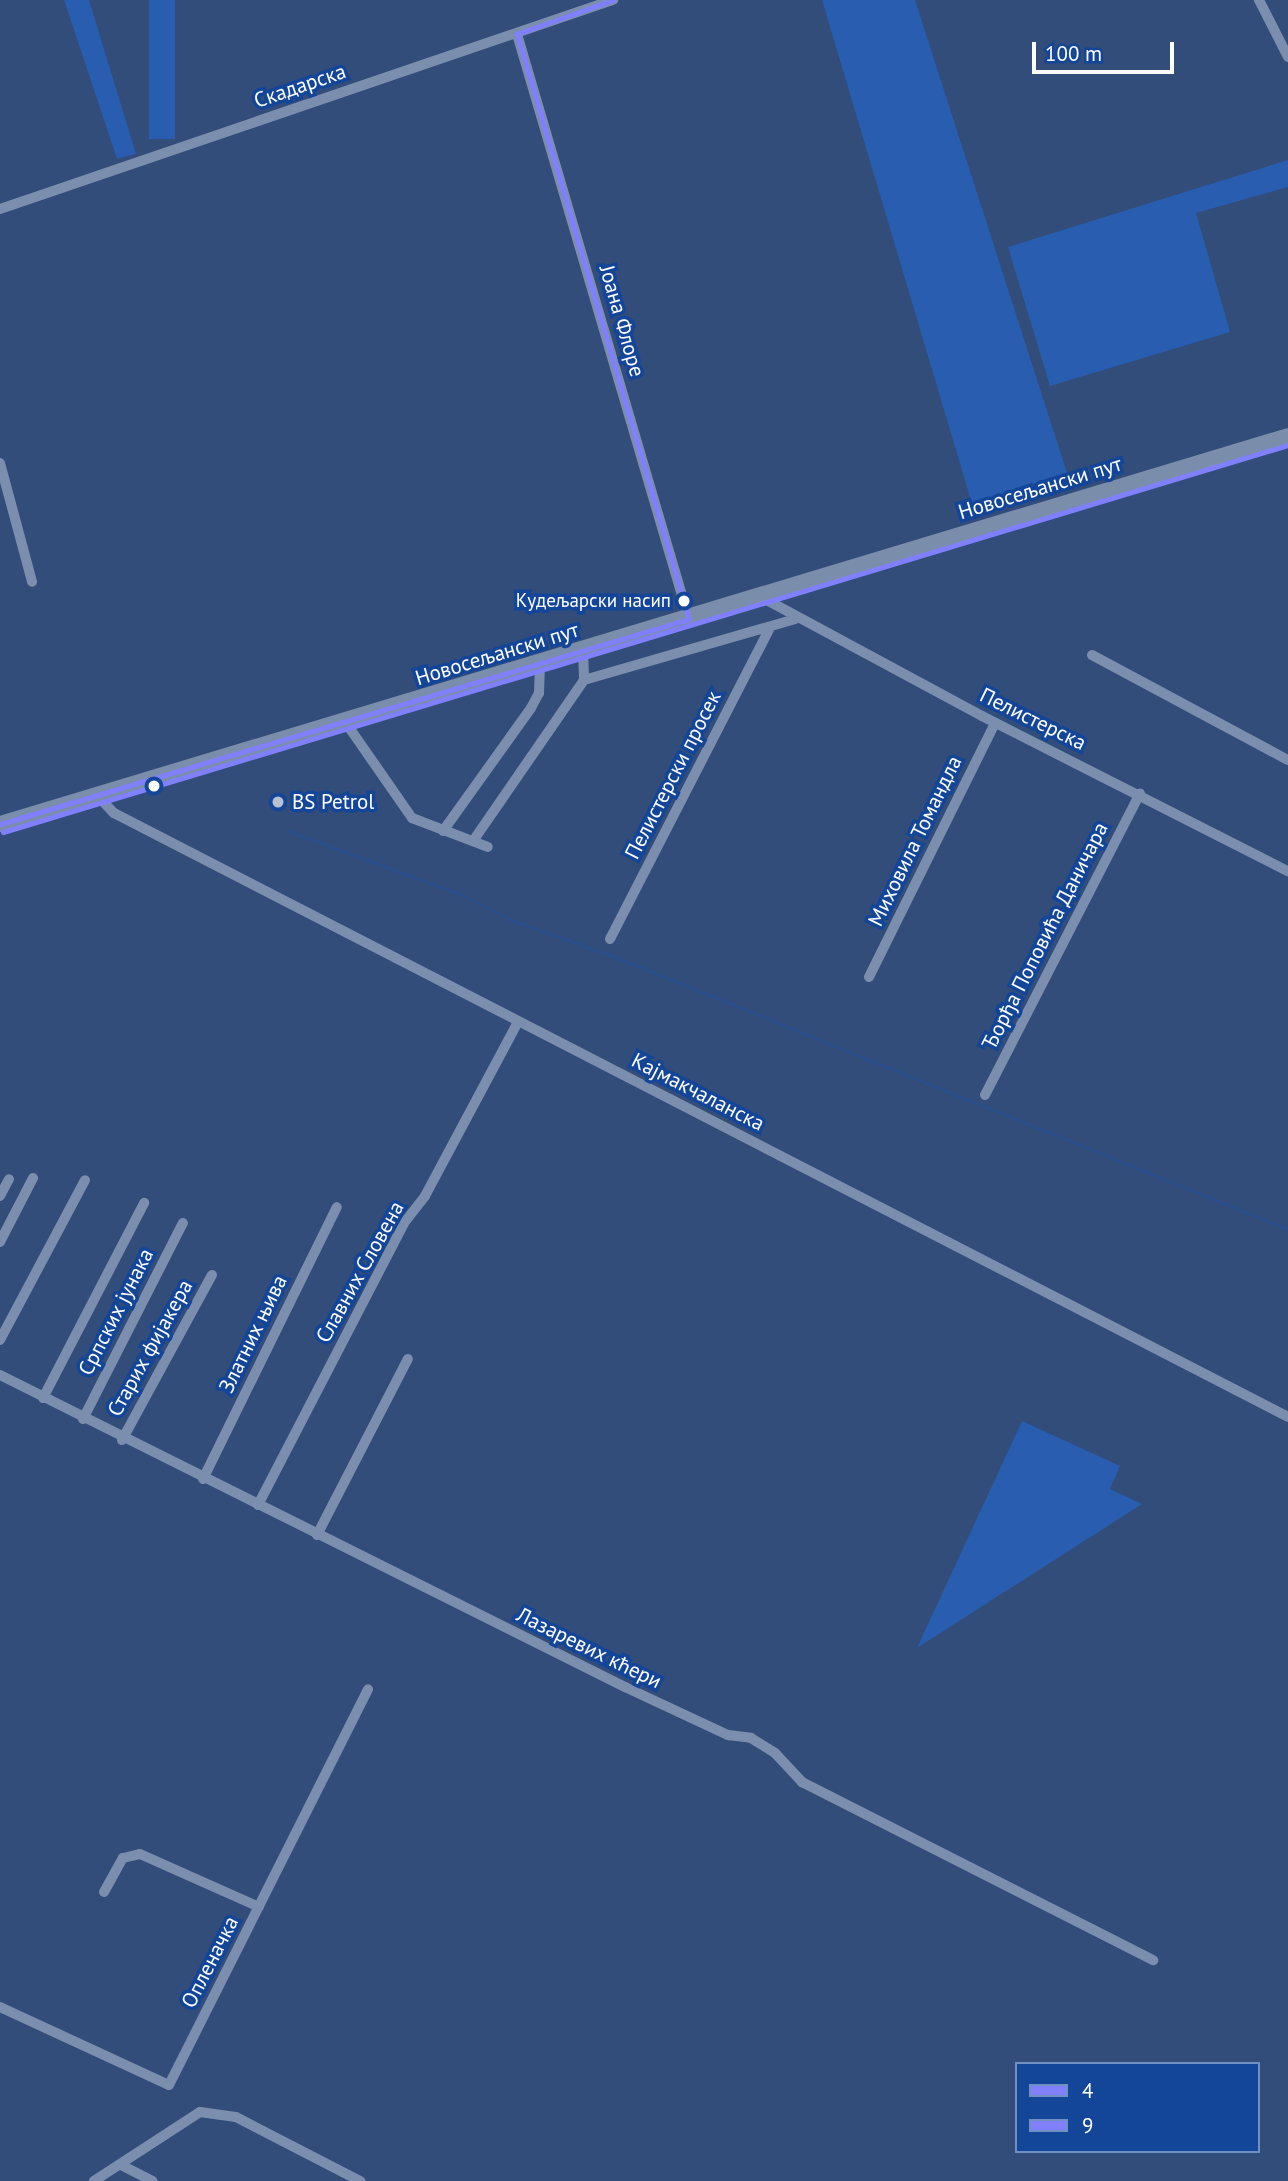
<!DOCTYPE html>
<meta charset="utf-8">
<style>
body{margin:0}
#map{position:relative;width:1288px;height:2181px;overflow:hidden;background:#324d7a;font-family:"PT Sans",sans-serif}
div>[style]{position:absolute}
[style*='--x']{left:calc(var(--x)*1px);top:calc(var(--y)*1px);width:calc(var(--w)*1px);rotate:calc(var(--a)*1deg)}
.green>*{inset:0;background:#285daf;transform-origin:0 0}
.stream>*{height:2.5px;margin:-1.25px;padding:0 1.25px;transform-origin:1.25px;border-radius:1.25px;background:#2b4f8b}
.street>*{height:10px;margin:-5px;padding:0 5px;transform-origin:5px;border-radius:5px;background:#7c8ead}
.primary>*{height:16px;margin:-8px;padding:0 8px;transform-origin:8px;border-radius:8px;background:#7a8daa}
.bus-1>*{height:5px;margin:-2.5px;padding:0 2.5px;transform-origin:2.5px;border-radius:2.5px;background:#8080ff}
.bus-2>*{height:5px;margin:-2.5px;padding:0 2.5px;transform-origin:2.5px;border-radius:2.5px;background:#8080ff}
.dots>*{width:19px;height:19px;translate:-50% -50%;box-sizing:border-box;border:4px solid #134699;border-radius:50%}
span{translate:-50% -50%;white-space:nowrap;text-align:center;line-height:1.15;-webkit-text-stroke:7px #134699;paint-order:stroke}
.bus-label{font-size:19px;color:#fff}
.right{translate:-100% -50%;text-align:right}
.street-label{font-size:21px;color:#fff}
.poi-label{font-size:21px;color:#fff}
.left{translate:0 -50%;text-align:left}
.legend{position:absolute;left:1015px;top:2062px;width:245px;height:91px;box-sizing:border-box;background:#134699;border:2px solid #7190c2;margin:0;padding:9px 12px;list-style:none;font-size:21px;color:#fff}
.legend li{display:flex;align-items:center;gap:14px;height:35px}
.legend b{width:35px;border:2px solid #7190c2}
.scale{position:absolute;left:1032px;top:42px;width:142px;height:32px;box-sizing:border-box;border:4px solid #fff;border-top:0;padding-left:9px;font-size:21px;line-height:24px;white-space:nowrap;color:#fff;-webkit-text-stroke:5px #134699;paint-order:stroke}
</style>
<div id="map">
<div class="green">
<div style="clip-path:polygon(64px 0,89px 0,136px 154px,117px 159px)"></div>
<div style="left:149px;top:0;width:26px;height:139px"></div>
<div style="clip-path:polygon(822px 0,915px 0,1067px 473px,972px 504px)"></div>
<div style="clip-path:polygon(1288px 160px,1288px 187px,1196px 213px,1230px 332px,1050px 386px,1008px 247px)"></div>
<div style="clip-path:polygon(1022px 1421px,1120px 1466px,1110px 1489px,1142px 1504px,917px 1648px)"></div>
</div>
<div class="stream">
<div style="--x:289;--y:831;--w:185;--a:20.2"></div>
<div style="--x:463;--y:895;--w:55;--a:27"></div>
<div style="--x:512;--y:920;--w:113;--a:19.7"></div>
<div style="--x:618;--y:958;--w:723;--a:22.02"></div>
</div>
<div class="street">
<div style="--x:1259;--y:0;--w:64;--a:63"></div>
<div style="--x:517;--y:34;--w:610;--a:73.62"></div>
<div style="--x:0;--y:209;--w:648;--a:-18.83"></div>
<div style="--x:0;--y:463;--w:123;--a:74.9"></div>
<div style="--x:763;--y:598;--w:249;--a:28.3"></div>
<div style="--x:982;--y:716;--w:343;--a:26.9"></div>
<div style="--x:583;--y:649;--w:31;--a:88"></div>
<div style="--x:584;--y:680;--w:220;--a:-16.1"></div>
<div style="--x:1092;--y:655;--w:222;--a:28.2"></div>
<div style="--x:346;--y:723;--w:116;--a:55.2"></div>
<div style="--x:412;--y:818;--w:81;--a:20.9"></div>
<div style="--x:96;--y:794;--w:26;--a:47"></div>
<div style="--x:114;--y:813;--w:1320;--a:27.22"></div>
<div style="--x:443;--y:831;--w:151;--a:-54.4"></div>
<div style="--x:531;--y:708;--w:17;--a:-62"></div>
<div style="--x:539;--y:693;--w:30;--a:-88"></div>
<div style="--x:473;--y:841;--w:196;--a:-55.4"></div>
<div style="--x:610;--y:939;--w:348;--a:-62.8"></div>
<div style="--x:869;--y:977;--w:284;--a:-63.6"></div>
<div style="--x:985;--y:1095;--w:339;--a:-62.8"></div>
<div style="--x:0;--y:1196;--w:19;--a:-62"></div>
<div style="--x:0;--y:1242;--w:72;--a:-62.7"></div>
<div style="--x:0;--y:1340;--w:181;--a:-62"></div>
<div style="--x:0;--y:1375;--w:699;--a:26.53"></div>
<div style="--x:625;--y:1687;--w:114;--a:25"></div>
<div style="--x:728;--y:1735;--w:23;--a:7"></div>
<div style="--x:751;--y:1738;--w:28;--a:32"></div>
<div style="--x:775;--y:1753;--w:40;--a:47"></div>
<div style="--x:802;--y:1782;--w:394;--a:26.9"></div>
<div style="--x:43;--y:1398;--w:220;--a:-62.6"></div>
<div style="--x:83;--y:1419;--w:220;--a:-63"></div>
<div style="--x:122;--y:1440;--w:188;--a:-61.4"></div>
<div style="--x:203;--y:1479;--w:303;--a:-63.8"></div>
<div style="--x:258;--y:1505;--w:318;--a:-62.6"></div>
<div style="--x:404;--y:1223;--w:34;--a:-52"></div>
<div style="--x:425;--y:1196;--w:197;--a:-61.9"></div>
<div style="--x:317;--y:1535;--w:198;--a:-62.7"></div>
<div style="--x:104;--y:1892;--w:39;--a:-61"></div>
<div style="--x:123;--y:1858;--w:17;--a:-13"></div>
<div style="--x:140;--y:1854;--w:130;--a:24"></div>
<div style="--x:0;--y:2007;--w:186;--a:24.8"></div>
<div style="--x:169;--y:2085;--w:443;--a:-63.3"></div>
<div style="--x:123;--y:2166;--w:33;--a:27"></div>
<div style="--x:94;--y:2181;--w:126;--a:-33.1"></div>
<div style="--x:200;--y:2112;--w:36;--a:8"></div>
<div style="--x:236;--y:2117;--w:140;--a:27.3"></div>
</div>
<div class="primary">
<div style="--x:0;--y:824;--w:1345;--a:-16.76"></div>
</div>
<div class="bus-1">
<div style="--x:517;--y:34;--w:610;--a:73.62"></div>
<div style="--x:517;--y:34;--w:102;--a:-19.5"></div>
<div style="--x:0;--y:824;--w:719;--a:-16.57"></div>
</div>
<div class="bus-2">
<div style="--x:3;--y:832;--w:1342;--a:-16.76"></div>
</div>
<div class="dots">
<div style="left:684px;top:601px;background:#fff"></div>
<div style="left:154px;top:786px;background:#fff"></div>
<div style="left:278px;top:802px;background:#b7c1d0"></div>
</div>
<div class="bus-label">
<span class="right" style="left:671px;top:601px">Кудељарски насип</span>
</div>
<div class="street-label">
<span style="left:300px;top:86px;rotate:-19deg">Скадарска</span>
<span style="left:622px;top:321px;rotate:74deg">Јоана Флоре</span>
<span style="left:1040px;top:488px;rotate:-17deg">Новосељански пут</span>
<span style="left:497px;top:654px;rotate:-17deg">Новосељански пут</span>
<span style="left:1033px;top:719px;rotate:26deg">Пелистерска</span>
<span style="left:673px;top:775px;rotate:-63deg">Пелистерски просек</span>
<span style="left:915px;top:841px;rotate:-64deg">Миховила Томандла</span>
<span style="left:1045px;top:936px;rotate:-63deg">Ђорђа Поповића Даничара</span>
<span style="left:698px;top:1092px;rotate:27deg">Кајмакчаланска</span>
<span style="left:360px;top:1272px;rotate:-61deg">Славних Словена</span>
<span style="left:116px;top:1312px;rotate:-63deg">Српских јунака</span>
<span style="left:253px;top:1334px;rotate:-64deg">Златних њива</span>
<span style="left:150px;top:1348px;rotate:-61deg">Старих фијакера</span>
<span style="left:589px;top:1648px;rotate:26deg">Лазаревих кћери</span>
<span style="left:210px;top:1962px;rotate:-63deg">Опленачка</span>
</div>
<div class="poi-label">
<span class="left" style="left:292px;top:802px">BS Petrol</span>
</div>
<ul class="legend">
<li><b style="height:9px;background:#8080ff"></b>4</li>
<li><b style="height:9px;background:#8080ff"></b>9</li>
</ul>
<div class="scale">100 m</div>
</div>
